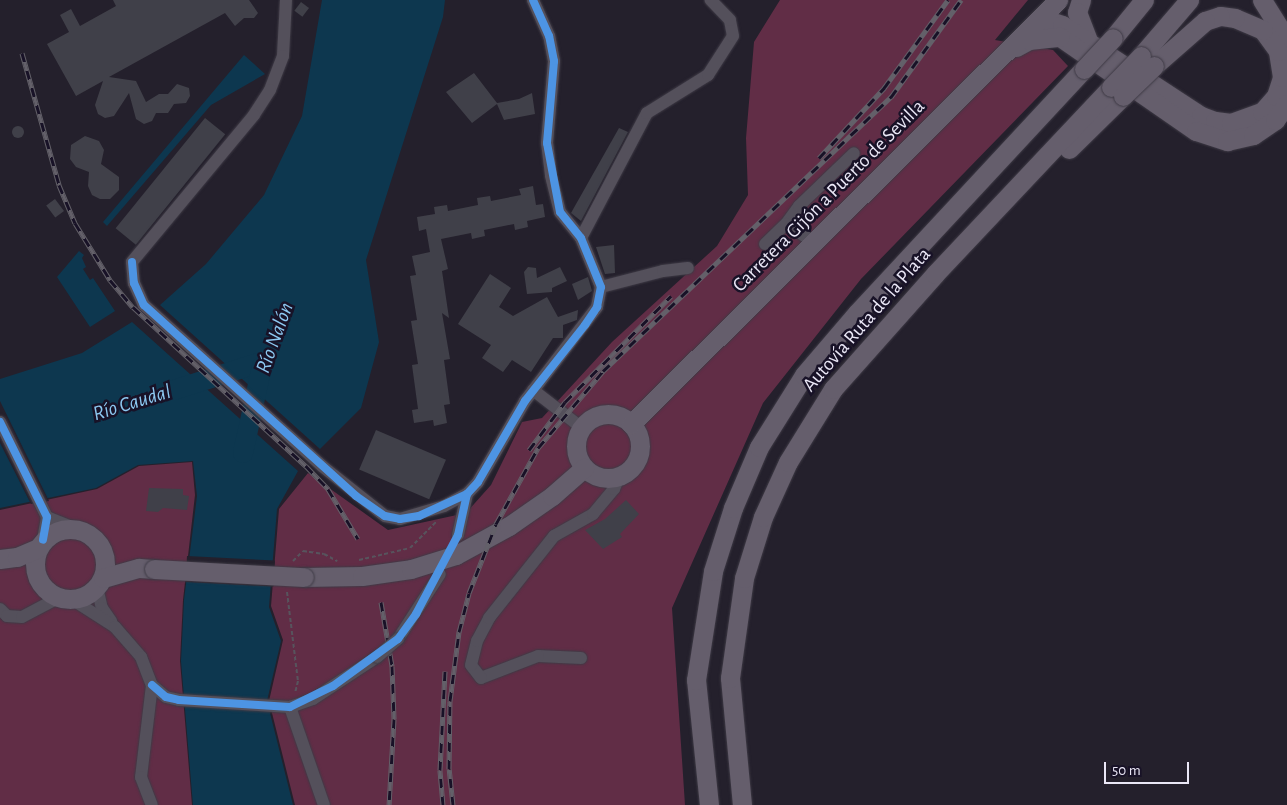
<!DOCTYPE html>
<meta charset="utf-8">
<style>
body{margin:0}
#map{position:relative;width:1287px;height:805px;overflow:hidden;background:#24202c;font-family:"Alegreya Sans",sans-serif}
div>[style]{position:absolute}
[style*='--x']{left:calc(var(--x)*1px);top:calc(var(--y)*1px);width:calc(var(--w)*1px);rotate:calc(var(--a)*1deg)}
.green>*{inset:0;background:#612d46}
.water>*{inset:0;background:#0d374f}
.pier>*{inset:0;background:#24202c;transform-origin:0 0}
.river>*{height:20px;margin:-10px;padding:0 10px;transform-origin:10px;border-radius:10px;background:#0d374f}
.building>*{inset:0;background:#404049;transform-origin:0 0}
.round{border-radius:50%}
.path>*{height:2px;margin-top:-1px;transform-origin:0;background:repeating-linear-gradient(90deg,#57545d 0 4px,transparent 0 6.5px)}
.roads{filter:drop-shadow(0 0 1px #3e3a45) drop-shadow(0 0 1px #3e3a45)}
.minor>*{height:12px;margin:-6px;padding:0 6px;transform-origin:6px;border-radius:6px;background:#54505b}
.highway>*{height:19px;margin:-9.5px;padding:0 9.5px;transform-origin:9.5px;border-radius:9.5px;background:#655e6c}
.highway>.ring{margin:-9.5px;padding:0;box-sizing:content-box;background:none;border:19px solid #655e6c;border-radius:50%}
.rail>*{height:5px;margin-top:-2.5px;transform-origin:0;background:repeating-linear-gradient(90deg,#181227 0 9px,#636069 0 18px);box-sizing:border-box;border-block:1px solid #636069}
.bridges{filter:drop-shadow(0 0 1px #3e3a45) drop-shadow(0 0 1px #3e3a45)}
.minor-bridge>*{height:12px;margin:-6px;padding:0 6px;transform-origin:6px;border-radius:6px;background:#54505b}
.highway-bridge>*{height:19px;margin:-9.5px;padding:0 9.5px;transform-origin:9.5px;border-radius:9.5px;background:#655e6c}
.cycleway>*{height:8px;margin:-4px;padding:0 4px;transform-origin:4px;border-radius:4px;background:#4d94e3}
span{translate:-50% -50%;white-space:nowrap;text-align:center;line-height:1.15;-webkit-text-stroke:5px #181227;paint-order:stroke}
.street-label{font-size:20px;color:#eae7f6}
.water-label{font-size:21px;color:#8cc8f1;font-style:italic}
.scale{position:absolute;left:1104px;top:762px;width:85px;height:22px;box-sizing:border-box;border:2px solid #eae7f6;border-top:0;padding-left:6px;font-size:15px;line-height:18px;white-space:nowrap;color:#eae7f6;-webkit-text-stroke:4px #181227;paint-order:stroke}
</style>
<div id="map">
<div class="green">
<div style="clip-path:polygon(780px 0,1028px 0,995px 40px,1053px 50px,1068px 66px,861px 279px,763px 403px,672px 608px,685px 805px,295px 805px,269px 701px,283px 640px,271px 606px,279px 509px,308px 473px,388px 530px,466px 513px,491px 485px,522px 422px,542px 418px,612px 342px,717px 246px,748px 195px,746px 138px,754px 42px)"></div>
<div style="clip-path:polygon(192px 462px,195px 495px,183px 600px,180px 661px,192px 805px,0 805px,0 510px,97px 489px,139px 466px)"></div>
</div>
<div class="water">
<div style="clip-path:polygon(322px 0,445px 0,443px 17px,366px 260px,379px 342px,361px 408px,320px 449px,160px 305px,206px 264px,264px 195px,302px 116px)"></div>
<div style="clip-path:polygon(244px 55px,265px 74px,211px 105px,107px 226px,103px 222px)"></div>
<div style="clip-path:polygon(79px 251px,84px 255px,82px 258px,86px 267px,83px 269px,90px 280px,93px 278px,115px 311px,90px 327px,57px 277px)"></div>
<div style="clip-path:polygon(132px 322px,298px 471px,277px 509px,269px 607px,281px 641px,267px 701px,293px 805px,193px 805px,181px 661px,184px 600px,197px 496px,193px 461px,138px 465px,96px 488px,0 508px,0 379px,82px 353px)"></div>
</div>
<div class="pier">
<div style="clip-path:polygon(0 401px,49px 501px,31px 504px,0 443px)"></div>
<div style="left:187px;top:556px;width:88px;height:26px;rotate:3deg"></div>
</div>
<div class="river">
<div style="--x:174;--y:390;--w:88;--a:-17.8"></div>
<div style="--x:243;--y:453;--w:89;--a:-77.7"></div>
</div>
<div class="building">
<div style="clip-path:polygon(113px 0,249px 0,258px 13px,254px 18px,244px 18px,235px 26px,225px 13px,109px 77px,136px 81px,146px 102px,159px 94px,168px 94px,177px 84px,189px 88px,190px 96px,186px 103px,174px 104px,168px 113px,156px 113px,152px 121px,144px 124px,136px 119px,129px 93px,114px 116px,105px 118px,98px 114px,95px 105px,103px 81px,76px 96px,47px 44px,69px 32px,60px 15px,71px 9px,80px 26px,116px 6px)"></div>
<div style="left:301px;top:2px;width:10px;height:11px;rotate:37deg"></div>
<div style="clip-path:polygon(474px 73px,497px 103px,519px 99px,532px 93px,535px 114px,504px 120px,497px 104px,472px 123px,446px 92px)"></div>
<div style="left:205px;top:118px;width:26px;height:142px;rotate:39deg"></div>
<div class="round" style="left:12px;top:126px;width:12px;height:12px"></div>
<div style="clip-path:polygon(619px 128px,628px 132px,581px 221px,571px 213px)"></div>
<div style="clip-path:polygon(85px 136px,99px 141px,104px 150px,101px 164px,119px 177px,119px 190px,110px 199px,100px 199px,92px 195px,88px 186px,89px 172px,76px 167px,70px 159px,71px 145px)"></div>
<div style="clip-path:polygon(533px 186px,536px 205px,543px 204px,545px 217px,527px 221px,528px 227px,515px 230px,514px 224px,484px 230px,485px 236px,472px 239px,471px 233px,441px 239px,448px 269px,442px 271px,449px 318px,442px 313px,450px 359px,444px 360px,450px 404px,444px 405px,447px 423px,434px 426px,433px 420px,414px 423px,412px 410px,418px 409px,412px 365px,418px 364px,411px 321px,417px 320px,410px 276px,416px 275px,412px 256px,430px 252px,426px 229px,419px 231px,417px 217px,435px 214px,434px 207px,447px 205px,448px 211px,478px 205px,477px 198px,490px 196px,491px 201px,521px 195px,519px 189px)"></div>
<div style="left:55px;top:199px;width:15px;height:11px;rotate:53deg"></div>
<div style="clip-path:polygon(614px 245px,615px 273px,605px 274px,596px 247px)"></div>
<div style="clip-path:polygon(528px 267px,536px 268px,537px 278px,560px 267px,567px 281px,552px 288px,552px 292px,527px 294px,524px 272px)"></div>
<div style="clip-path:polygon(490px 274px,511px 288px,499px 307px,513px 316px,547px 297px,558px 317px,578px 310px,577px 320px,563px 325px,563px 338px,553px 338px,531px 372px,512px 360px,503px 372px,482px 358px,491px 345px,458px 324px)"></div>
<div style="clip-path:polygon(588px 277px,592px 291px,578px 300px,572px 284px)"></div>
<div style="left:376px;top:430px;width:76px;height:43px;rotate:23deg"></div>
<div style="clip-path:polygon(149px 488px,183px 489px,183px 495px,189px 496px,187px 510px,163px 508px,158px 512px,146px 511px)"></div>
<div style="clip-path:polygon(626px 500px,639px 514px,620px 534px,622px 537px,603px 549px,585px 530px,605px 519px)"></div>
</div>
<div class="path">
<div style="--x:359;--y:560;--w:52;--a:-13.2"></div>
<div style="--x:410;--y:548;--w:38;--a:-45"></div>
<div style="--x:293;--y:561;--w:14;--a:-45"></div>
<div style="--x:303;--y:551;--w:21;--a:8"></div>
<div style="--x:324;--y:554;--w:15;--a:28"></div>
<div style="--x:287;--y:592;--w:90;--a:83"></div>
<div style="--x:298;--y:681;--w:12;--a:104"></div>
</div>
<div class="roads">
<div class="minor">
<div style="--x:286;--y:0;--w:56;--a:93.1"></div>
<div style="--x:283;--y:56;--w:36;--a:111"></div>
<div style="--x:270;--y:90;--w:30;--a:123"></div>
<div style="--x:254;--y:115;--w:191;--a:129.7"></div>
<div style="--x:132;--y:262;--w:21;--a:85"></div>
<div style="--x:134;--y:283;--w:24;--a:66"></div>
<div style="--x:144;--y:305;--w:240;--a:42.1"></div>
<div style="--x:322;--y:466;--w:80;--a:38.4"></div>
<div style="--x:385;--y:516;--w:15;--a:11"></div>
<div style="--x:400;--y:519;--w:46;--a:-16.5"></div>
<div style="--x:444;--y:506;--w:26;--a:-28"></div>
<div style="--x:467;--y:494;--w:16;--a:-47"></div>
<div style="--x:478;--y:482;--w:94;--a:-59.9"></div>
<div style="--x:525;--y:401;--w:118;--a:-52.5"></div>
<div style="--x:597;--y:307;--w:20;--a:-79"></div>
<div style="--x:601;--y:287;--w:53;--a:-112.2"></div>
<div style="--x:581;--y:238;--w:33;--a:-129"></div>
<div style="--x:560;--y:212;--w:38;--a:-104"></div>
<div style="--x:551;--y:175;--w:32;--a:-97"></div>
<div style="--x:547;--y:143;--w:82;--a:-85.1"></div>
<div style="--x:554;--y:61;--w:25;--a:-101"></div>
<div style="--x:549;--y:36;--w:39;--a:-114"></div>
<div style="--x:786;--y:224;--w:22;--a:-54"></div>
<div style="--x:799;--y:206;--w:76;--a:-43.9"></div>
<div style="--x:581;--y:238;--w:141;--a:-62.2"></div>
<div style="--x:647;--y:113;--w:72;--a:-31.9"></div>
<div style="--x:708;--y:75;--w:46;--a:-57.3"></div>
<div style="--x:733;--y:36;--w:16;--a:-101"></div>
<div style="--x:730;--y:20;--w:28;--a:-134"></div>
<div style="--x:765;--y:244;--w:29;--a:-44"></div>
<div style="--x:786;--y:224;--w:33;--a:33"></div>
<div style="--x:601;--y:287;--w:64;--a:-14.5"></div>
<div style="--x:663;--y:271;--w:25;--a:-7"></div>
<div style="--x:533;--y:390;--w:62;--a:37.8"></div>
<div style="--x:0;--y:422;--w:106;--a:63.7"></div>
<div style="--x:47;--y:517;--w:23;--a:100"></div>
<div style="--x:47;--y:517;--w:31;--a:22"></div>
<div style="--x:458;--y:535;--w:42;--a:-77.6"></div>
<div style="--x:97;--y:587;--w:22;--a:77"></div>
<div style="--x:102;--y:608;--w:16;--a:55"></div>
<div style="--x:73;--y:600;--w:50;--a:32.7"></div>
<div style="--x:115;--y:627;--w:40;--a:49"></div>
<div style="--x:141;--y:657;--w:30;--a:69"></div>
<div style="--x:152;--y:685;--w:93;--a:96.8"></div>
<div style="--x:141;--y:777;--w:30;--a:69"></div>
<div style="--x:0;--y:609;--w:10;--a:45"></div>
<div style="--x:7;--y:616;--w:15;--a:4"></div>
<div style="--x:22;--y:617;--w:41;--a:-27.8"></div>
<div style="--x:398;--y:639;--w:77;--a:-57.1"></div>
<div style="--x:581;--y:658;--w:43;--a:-177.3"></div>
<div style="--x:538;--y:656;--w:61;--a:158.9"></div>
<div style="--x:481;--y:678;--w:16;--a:-128"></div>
<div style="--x:471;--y:665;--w:25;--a:-76"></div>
<div style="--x:477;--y:641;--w:26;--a:-62"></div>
<div style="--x:489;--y:618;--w:105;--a:-51.6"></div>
<div style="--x:554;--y:536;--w:45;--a:-29.4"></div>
<div style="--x:593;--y:514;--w:33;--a:-50"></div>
<div style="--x:614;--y:489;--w:15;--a:-67"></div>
<div style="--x:152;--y:685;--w:18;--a:41"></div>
<div style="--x:166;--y:697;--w:13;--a:13"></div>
<div style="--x:179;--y:700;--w:111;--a:3.6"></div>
<div style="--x:290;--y:707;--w:24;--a:-19"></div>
<div style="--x:313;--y:699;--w:77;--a:-33.3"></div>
<div style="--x:290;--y:707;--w:104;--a:70.9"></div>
</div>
<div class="highway">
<div style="--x:1081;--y:0;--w:13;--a:108"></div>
<div style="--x:1077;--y:12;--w:30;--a:69"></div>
<div style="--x:1262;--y:0;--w:47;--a:58"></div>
<div style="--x:1035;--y:23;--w:15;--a:-8"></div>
<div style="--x:1050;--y:21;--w:13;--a:18"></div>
<div style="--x:1062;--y:25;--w:166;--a:33.2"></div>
<div style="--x:1201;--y:116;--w:15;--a:20"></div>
<div style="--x:1215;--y:121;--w:16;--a:7"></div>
<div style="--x:1231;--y:123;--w:33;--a:-20"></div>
<div style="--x:1262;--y:112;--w:21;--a:-49"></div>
<div style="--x:1276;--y:96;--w:20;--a:-72"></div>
<div style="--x:1282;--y:77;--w:26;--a:-99"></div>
<div style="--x:1278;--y:51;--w:26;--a:-126"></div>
<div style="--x:1263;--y:30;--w:30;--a:-157"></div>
<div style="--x:1235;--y:18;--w:15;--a:-172"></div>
<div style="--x:1220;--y:16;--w:16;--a:162"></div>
<div style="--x:1205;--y:21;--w:68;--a:138.6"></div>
<div style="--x:1060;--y:37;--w:165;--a:34.7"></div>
<div style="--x:1196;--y:131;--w:33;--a:18"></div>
<div style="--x:1227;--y:141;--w:27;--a:-13"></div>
<div style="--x:1253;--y:135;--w:27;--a:-34"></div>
<div style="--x:1275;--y:120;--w:20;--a:-53"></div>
<div style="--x:1113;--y:38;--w:49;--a:-50.8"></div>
<div style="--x:1016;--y:47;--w:15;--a:-28"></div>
<div style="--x:1029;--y:40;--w:31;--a:-6"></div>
<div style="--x:1141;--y:56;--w:74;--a:-49.4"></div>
<div style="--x:1069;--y:149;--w:76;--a:-44.5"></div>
<div class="ring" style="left:576px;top:414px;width:45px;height:45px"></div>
<div style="--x:631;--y:424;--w:602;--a:-44.8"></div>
<div class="ring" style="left:35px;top:529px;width:51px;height:51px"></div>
<div style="--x:0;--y:559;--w:17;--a:-7"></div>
<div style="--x:17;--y:557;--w:23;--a:-23"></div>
<div style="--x:304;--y:577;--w:58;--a:-1"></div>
<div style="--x:362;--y:576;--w:49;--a:-8.1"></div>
<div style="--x:411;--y:569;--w:47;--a:-17.3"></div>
<div style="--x:456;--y:555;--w:60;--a:-28.7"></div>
<div style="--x:509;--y:526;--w:52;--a:-34.9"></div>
<div style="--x:552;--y:496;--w:43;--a:-41.2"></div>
<div style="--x:103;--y:578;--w:37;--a:-16"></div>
<div style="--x:139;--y:568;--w:15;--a:4"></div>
<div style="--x:709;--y:805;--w:126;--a:-95.9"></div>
<div style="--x:696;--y:680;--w:110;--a:-81.1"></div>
<div style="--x:713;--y:571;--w:66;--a:-72.4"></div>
<div style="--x:733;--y:508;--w:66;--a:-66.9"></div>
<div style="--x:759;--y:447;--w:85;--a:-58"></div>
<div style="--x:804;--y:375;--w:82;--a:-49.5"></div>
<div style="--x:857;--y:313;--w:333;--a:-47.1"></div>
<div style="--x:742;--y:805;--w:128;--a:-95.4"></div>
<div style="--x:730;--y:678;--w:101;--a:-82"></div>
<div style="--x:744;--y:578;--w:64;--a:-72.7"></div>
<div style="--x:763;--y:517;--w:60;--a:-65.6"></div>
<div style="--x:788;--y:462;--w:86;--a:-58.3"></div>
<div style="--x:833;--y:389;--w:154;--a:-48.4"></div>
<div style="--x:935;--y:274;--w:257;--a:-46.7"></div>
</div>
</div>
<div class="rail">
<div style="--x:22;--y:53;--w:137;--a:74.3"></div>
<div style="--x:59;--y:185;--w:41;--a:67.2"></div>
<div style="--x:75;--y:223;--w:67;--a:58.4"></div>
<div style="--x:110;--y:280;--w:35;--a:50"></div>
<div style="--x:133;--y:307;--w:235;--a:42.6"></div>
<div style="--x:306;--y:466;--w:32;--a:46"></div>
<div style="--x:328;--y:489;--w:58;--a:59"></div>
<div style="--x:819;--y:158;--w:96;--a:-47.1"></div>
<div style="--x:884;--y:88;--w:109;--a:-54"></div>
<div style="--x:529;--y:450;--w:60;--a:-53.1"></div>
<div style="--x:565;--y:402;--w:150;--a:-45"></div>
<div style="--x:381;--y:602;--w:65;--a:80.2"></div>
<div style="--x:392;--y:666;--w:53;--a:87.8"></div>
<div style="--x:394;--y:719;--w:86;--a:93.3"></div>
<div style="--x:443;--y:805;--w:35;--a:-95"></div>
<div style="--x:440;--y:770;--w:99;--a:-87.1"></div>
<div style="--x:453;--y:805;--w:36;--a:-96"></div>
<div style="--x:449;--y:769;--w:68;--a:-89.2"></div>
<div style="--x:450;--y:701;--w:70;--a:-82.6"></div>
<div style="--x:459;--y:632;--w:40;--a:-75.6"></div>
<div style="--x:469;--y:593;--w:74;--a:-68.6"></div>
<div style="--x:496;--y:524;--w:87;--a:-61.1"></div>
<div style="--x:538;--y:448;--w:101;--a:-49.8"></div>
<div style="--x:603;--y:371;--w:398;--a:-43.6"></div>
<div style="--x:891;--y:97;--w:120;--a:-54.2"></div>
</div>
<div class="bridges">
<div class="minor-bridge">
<div style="--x:377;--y:657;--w:28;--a:-41"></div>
</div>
<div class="highway-bridge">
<div style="--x:1084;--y:69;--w:42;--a:-46.9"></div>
<div style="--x:1111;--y:87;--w:43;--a:-45.9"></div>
<div style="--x:1123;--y:96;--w:43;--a:-44.1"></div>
<div style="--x:154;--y:569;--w:150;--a:3.1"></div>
</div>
</div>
<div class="cycleway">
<div style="--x:132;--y:262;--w:21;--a:85"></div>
<div style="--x:134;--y:283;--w:24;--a:66"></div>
<div style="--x:144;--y:305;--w:285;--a:42"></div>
<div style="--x:356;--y:496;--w:35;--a:35"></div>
<div style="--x:385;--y:516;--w:15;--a:11"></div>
<div style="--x:400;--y:519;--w:19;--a:-9"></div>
<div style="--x:419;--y:516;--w:53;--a:-24.6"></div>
<div style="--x:467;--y:494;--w:16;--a:-47"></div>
<div style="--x:478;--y:482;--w:94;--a:-59.9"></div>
<div style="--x:525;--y:401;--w:97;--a:-51.7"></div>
<div style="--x:585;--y:325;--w:22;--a:-56"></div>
<div style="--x:597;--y:307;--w:20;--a:-79"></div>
<div style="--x:601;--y:287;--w:53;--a:-112.2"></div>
<div style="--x:581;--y:238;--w:33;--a:-129"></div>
<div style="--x:560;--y:212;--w:70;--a:-100.7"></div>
<div style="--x:547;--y:143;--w:82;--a:-85.1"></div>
<div style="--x:554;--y:61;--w:25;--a:-101"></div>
<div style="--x:549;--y:36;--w:39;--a:-114"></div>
<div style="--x:0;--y:422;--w:106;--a:63.7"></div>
<div style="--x:47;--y:517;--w:23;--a:100"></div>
<div style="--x:152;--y:685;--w:18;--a:41"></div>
<div style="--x:166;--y:697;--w:13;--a:13"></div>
<div style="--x:179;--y:700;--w:111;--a:3.6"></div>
<div style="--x:290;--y:707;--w:48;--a:-26"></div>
<div style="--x:333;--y:686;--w:80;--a:-35.9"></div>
<div style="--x:398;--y:639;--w:31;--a:-54"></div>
<div style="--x:416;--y:614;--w:89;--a:-62"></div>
<div style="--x:458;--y:535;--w:42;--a:-77.6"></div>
</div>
<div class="street-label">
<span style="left:829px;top:196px;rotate:-45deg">Carretera Gijón a Puerto de Sevilla</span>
<span style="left:867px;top:320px;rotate:-49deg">Autovía Ruta de la Plata</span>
</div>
<div class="water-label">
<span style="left:275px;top:338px;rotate:-70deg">Río Nalón</span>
<span style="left:132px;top:403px;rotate:-17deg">Río Caudal</span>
</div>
<div class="scale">50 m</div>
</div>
